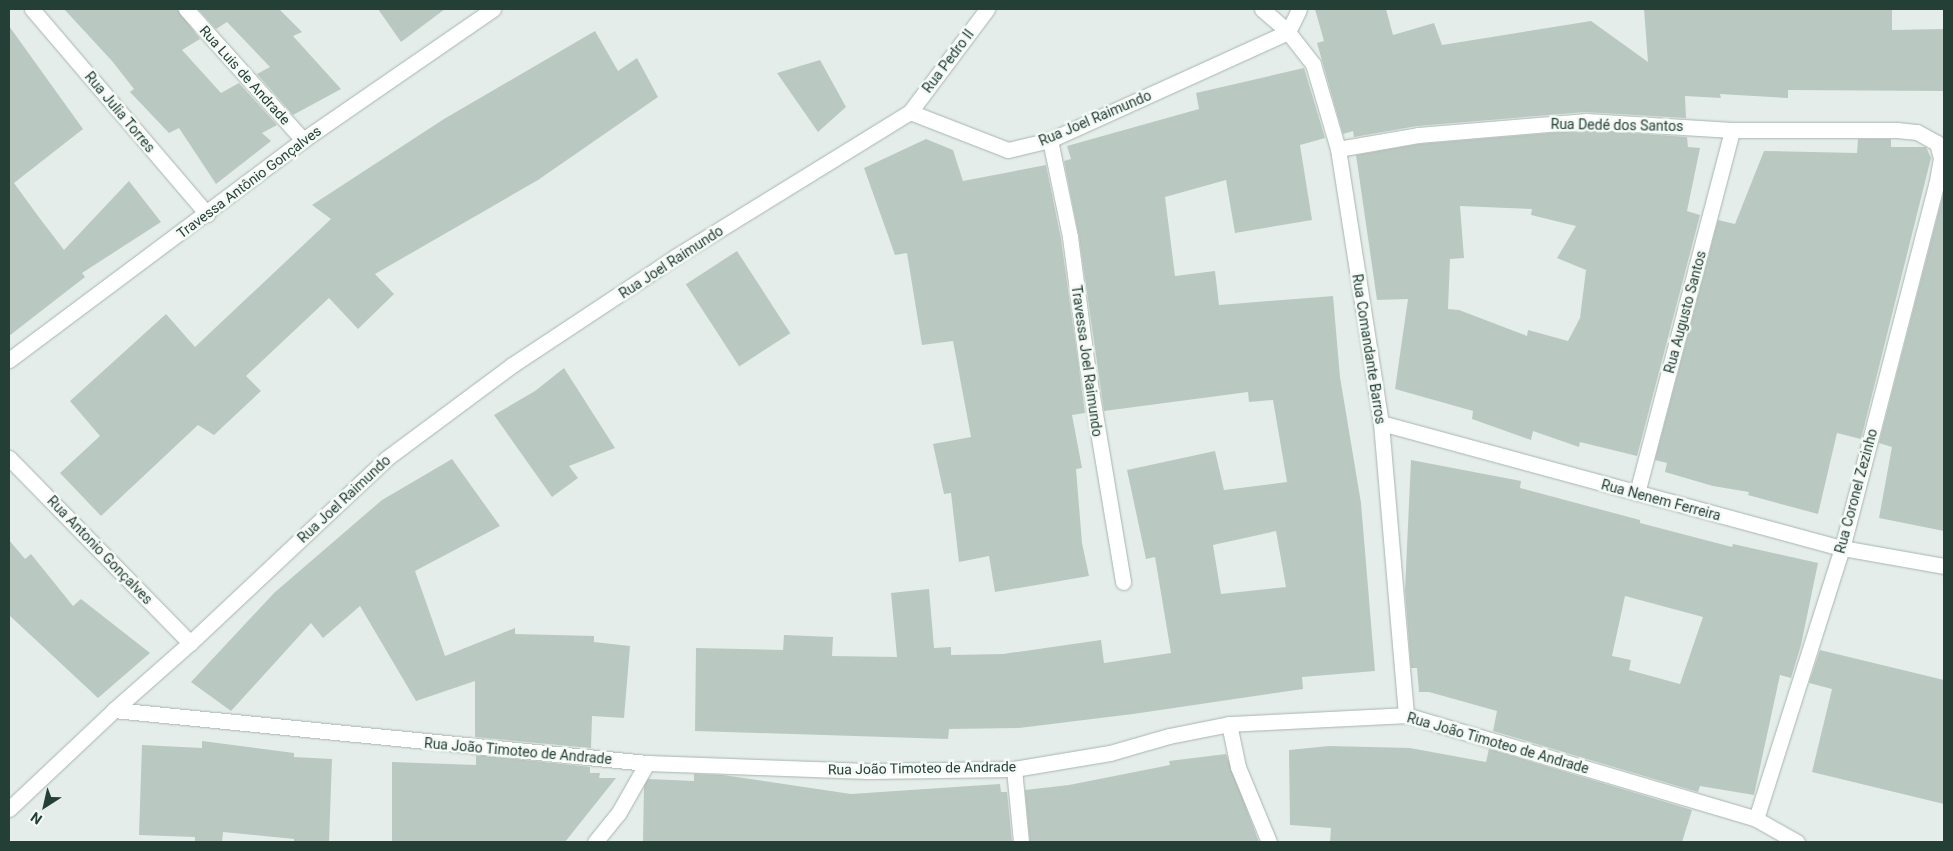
<!DOCTYPE html>
<meta charset="utf-8">
<style>
body{margin:0}
#map{position:relative;width:1953px;height:851px;overflow:hidden;background:#e4ede9;font-family:Roboto,sans-serif}
div>[style]{position:absolute}
[style*='--x']{left:calc(var(--x)*1px);top:calc(var(--y)*1px);width:calc(var(--w)*1px);rotate:calc(var(--a)*1deg)}
.building>*{inset:0;background:#bac8c2;transform-origin:0 0}
.roads{filter:drop-shadow(0 0 1px #a7b5b0) drop-shadow(0 0 1px #a7b5b0)}
.minor>*{height:15px;margin:-7.5px;padding:0 7.5px;transform-origin:7.5px;border-radius:7.5px;background:#fff}
.secondary>*{height:15px;margin:-7.5px;padding:0 7.5px;transform-origin:7.5px;border-radius:7.5px;background:#fff}
span{translate:-50% -50%;white-space:nowrap;text-align:center;line-height:1.15;-webkit-text-stroke:5px #f5faf7;paint-order:stroke}
.street-label{font-size:14px;color:#243f36}
.frame{position:absolute;inset:0;border:10px solid #243f36;pointer-events:none}
.north{position:absolute;left:20px;top:781px;width:50px;height:50px;-webkit-text-stroke:4px #f5faf7;paint-order:stroke;rotate:215deg;font-size:14px;font-weight:700;line-height:20px;text-align:center;color:#243f36}
.north::after{content:'';display:block;margin:auto;width:18px;height:22px;background:#243f36;clip-path:polygon(50% 0,100% 100%,50% 72%,0 100%)}
</style>
<div id="map">
<div class="building">
<div style="clip-path:polygon(64px 9px,177px 9px,200px 39px,182px 50px,221px 93px,239px 83px,277px 125px,262px 133px,271px 141px,216px 184px,179px 128px,169px 133px,130px 92px,134px 89px,112px 61px)"></div>
<div style="clip-path:polygon(198px 9px,279px 9px,302px 32px,293px 36px,341px 89px,293px 115px,257px 74px,270px 67px,227px 22px,216px 29px)"></div>
<div style="clip-path:polygon(378px 9px,445px 9px,401px 42px)"></div>
<div style="clip-path:polygon(1315px 9px,1386px 9px,1393px 35px,1434px 23px,1442px 45px,1591px 21px,1648px 62px,1644px 9px,1892px 9px,1892px 30px,1944px 29px,1944px 91px,1788px 90px,1788px 98px,1720px 94px,1721px 98px,1685px 96px,1686px 118px,1585px 112px,1417px 126px,1354px 137px,1353px 131px,1343px 134px,1317px 43px,1324px 41px)"></div>
<div style="clip-path:polygon(9px 26px,83px 129px,14px 183px,38px 216px,64px 250px,129px 181px,161px 222px,82px 273px,85px 277px,9px 336px)"></div>
<div style="clip-path:polygon(595px 31px,618px 71px,637px 58px,658px 97px,538px 180px,375px 274px,394px 294px,358px 329px,329px 298px,246px 376px,261px 391px,214px 435px,198px 425px,101px 516px,60px 473px,100px 436px,70px 401px,166px 314px,195px 347px,331px 219px,312px 205px,444px 119px)"></div>
<div style="clip-path:polygon(820px 60px,846px 107px,818px 132px,777px 73px)"></div>
<div style="clip-path:polygon(evenodd,1304px 68px,1325px 138px,1300px 145px,1312px 220px,1235px 233px,1226px 180px,1165px 197px,1175px 276px,1215px 271px,1219px 305px,1333px 296px,1340px 377px,1361px 503px,1375px 671px,1302px 677px,1303px 689px,1133px 714px,1019px 728px,949px 729px,948px 739px,695px 731px,696px 648px,783px 650px,784px 635px,833px 637px,832px 656px,897px 657px,891px 593px,929px 589px,934px 648px,951px 647px,951px 655px,1003px 654px,1101px 640px,1104px 663px,1171px 653px,1155px 557px,1146px 559px,1127px 470px,1215px 451px,1224px 490px,1287px 482px,1273px 400px,1249px 402px,1248px 392px,1104px 411px,1079px 236px,1064px 161px,1071px 159px,1067px 146px,1199px 109px,1196px 93px,1304px 68px,1276px 531px,1286px 587px,1221px 594px,1213px 545px,1276px 531px)"></div>
<div style="clip-path:polygon(evenodd,1586px 130px,1687px 137px,1688px 147px,1700px 148px,1687px 211px,1700px 215px,1637px 456px,1580px 442px,1579px 447px,1533px 431px,1531px 440px,1472px 419px,1473px 411px,1395px 389px,1408px 299px,1377px 300px,1356px 155px,1419px 144px,1586px 130px,1460px 206px,1532px 209px,1531px 215px,1576px 226px,1557px 258px,1586px 270px,1580px 318px,1568px 341px,1528px 330px,1527px 336px,1459px 310px,1448px 309px,1450px 259px,1464px 258px,1460px 206px)"></div>
<div style="clip-path:polygon(926px 139px,953px 150px,963px 181px,1046px 165px,1061px 239px,1085px 413px,1072px 415px,1082px 468px,1076px 469px,1082px 543px,1089px 576px,995px 592px,989px 556px,959px 562px,951px 493px,944px 494px,933px 444px,971px 437px,953px 341px,922px 345px,907px 253px,895px 255px,864px 168px)"></div>
<div style="clip-path:polygon(1858px 139px,1891px 139px,1891px 147px,1926px 147px,1931px 158px,1861px 439px,1837px 433px,1818px 514px,1748px 495px,1749px 492px,1713px 486px,1665px 472px,1667px 463px,1655px 460px,1718px 220px,1735px 224px,1764px 151px,1857px 153px)"></div>
<div style="clip-path:polygon(1944px 191px,1944px 531px,1879px 518px,1892px 447px,1879px 443px)"></div>
<div style="left:737px;top:251px;width:98px;height:61px;rotate:57deg"></div>
<div style="clip-path:polygon(564px 368px,615px 448px,569px 466px,578px 478px,552px 497px,494px 415px,535px 391px)"></div>
<div style="clip-path:polygon(452px 459px,500px 526px,415px 571px,445px 656px,515px 628px,515px 634px,594px 636px,594px 642px,630px 646px,624px 718px,592px 716px,591px 748px,475px 737px,475px 681px,416px 701px,360px 606px,323px 638px,311px 623px,231px 711px,191px 682px,274px 593px,382px 500px)"></div>
<div style="clip-path:polygon(evenodd,1411px 460px,1521px 481px,1520px 488px,1640px 520px,1640px 523px,1732px 547px,1733px 544px,1818px 563px,1801px 645px,1791px 678px,1780px 675px,1754px 795px,1700px 786px,1698px 792px,1493px 731px,1497px 711px,1429px 692px,1419px 692px,1417px 668px,1411px 668px,1405px 590px,1411px 460px,1625px 596px,1703px 617px,1680px 684px,1629px 670px,1631px 660px,1612px 656px,1625px 596px)"></div>
<div style="clip-path:polygon(9px 540px,25px 559px,31px 554px,73px 606px,81px 599px,150px 653px,98px 698px,9px 615px)"></div>
<div style="clip-path:polygon(1820px 650px,1944px 680px,1944px 804px,1812px 772px,1832px 689px,1809px 683px)"></div>
<div style="clip-path:polygon(202px 741px,294px 753px,294px 757px,332px 759px,329px 842px,294px 842px,294px 839px,223px 832px,222px 842px,195px 842px,195px 837px,139px 835px,142px 745px,202px 748px)"></div>
<div style="clip-path:polygon(1329px 746px,1410px 748px,1486px 762px,1489px 749px,1692px 810px,1682px 842px,1330px 842px,1331px 828px,1290px 825px,1289px 750px)"></div>
<div style="clip-path:polygon(1226px 754px,1259px 842px,1030px 842px,1025px 790px,1069px 785px,1170px 765px,1169px 761px)"></div>
<div style="clip-path:polygon(476px 755px,590px 767px,590px 773px,600px 773px,599px 778px,616px 778px,565px 842px,392px 842px,392px 762px,476px 765px)"></div>
<div style="clip-path:polygon(694px 774px,723px 775px,851px 794px,1000px 784px,1001px 792px,1007px 792px,1012px 842px,643px 842px,644px 786px,648px 779px,694px 781px)"></div>
</div>
<div class="roads">
<div class="minor">
<div style="--x:32;--y:9;--w:270;--a:49.5"></div>
<div style="--x:186;--y:9;--w:176;--a:48.2"></div>
<div style="--x:1262;--y:9;--w:35;--a:41"></div>
<div style="--x:1288;--y:32;--w:41;--a:52"></div>
<div style="--x:1313;--y:64;--w:89;--a:73.6"></div>
<div style="--x:1338;--y:149;--w:277;--a:81.1"></div>
<div style="--x:1381;--y:423;--w:293;--a:85.1"></div>
<div style="--x:910;--y:112;--w:105;--a:21.2"></div>
<div style="--x:1008;--y:150;--w:43;--a:-13.4"></div>
<div style="--x:1050;--y:140;--w:261;--a:-24.4"></div>
<div style="--x:1288;--y:32;--w:25;--a:-64"></div>
<div style="--x:1050;--y:140;--w:99;--a:78.3"></div>
<div style="--x:1070;--y:237;--w:130;--a:82.5"></div>
<div style="--x:1087;--y:366;--w:219;--a:80.5"></div>
<div style="--x:1338;--y:149;--w:81;--a:-9.9"></div>
<div style="--x:1418;--y:135;--w:169;--a:-4.8"></div>
<div style="--x:1586;--y:121;--w:146;--a:3.5"></div>
<div style="--x:1732;--y:130;--w:165;--a:0"></div>
<div style="--x:1897;--y:130;--w:20;--a:6"></div>
<div style="--x:1917;--y:132;--w:23;--a:29"></div>
<div style="--x:1937;--y:143;--w:16;--a:75"></div>
<div style="--x:1941;--y:158;--w:27;--a:100"></div>
<div style="--x:1936;--y:185;--w:375;--a:104.5"></div>
<div style="--x:1842;--y:548;--w:284;--a:107.6"></div>
<div style="--x:9;--y:360;--w:367;--a:-36.8"></div>
<div style="--x:303;--y:140;--w:231;--a:-34.6"></div>
<div style="--x:1381;--y:423;--w:478;--a:15.2"></div>
<div style="--x:1842;--y:548;--w:104;--a:10"></div>
<div style="--x:9;--y:458;--w:259;--a:45.6"></div>
<div style="--x:1637;--y:493;--w:375;--a:-75.3"></div>
<div style="--x:114;--y:710;--w:101;--a:-41.4"></div>
<div style="--x:190;--y:643;--w:270;--a:-43.2"></div>
<div style="--x:387;--y:458;--w:156;--a:-36.6"></div>
<div style="--x:512;--y:365;--w:196;--a:-33.5"></div>
<div style="--x:675;--y:257;--w:276;--a:-31.7"></div>
<div style="--x:910;--y:112;--w:129;--a:-53.2"></div>
<div style="--x:1229;--y:724;--w:44;--a:78.2"></div>
<div style="--x:1238;--y:767;--w:81;--a:67.5"></div>
<div style="--x:1014;--y:769;--w:73;--a:84.5"></div>
<div style="--x:595;--y:842;--w:36;--a:-51"></div>
<div style="--x:618;--y:814;--w:59;--a:-60.4"></div>
</div>
<div class="secondary">
<div style="--x:9;--y:809;--w:144;--a:-43.3"></div>
<div style="--x:114;--y:710;--w:536;--a:5.68"></div>
<div style="--x:647;--y:763;--w:221;--a:2.1"></div>
<div style="--x:868;--y:771;--w:146;--a:-0.8"></div>
<div style="--x:1014;--y:769;--w:97;--a:-9.5"></div>
<div style="--x:1110;--y:753;--w:61;--a:-16.1"></div>
<div style="--x:1169;--y:736;--w:61;--a:-11.3"></div>
<div style="--x:1229;--y:724;--w:177;--a:-2.9"></div>
<div style="--x:1406;--y:715;--w:365;--a:16.5"></div>
<div style="--x:1756;--y:819;--w:47;--a:29.3"></div>
</div>
</div>
<div class="street-label">
<span style="left:948px;top:61px;rotate:-53deg">Rua Pedro II</span>
<span style="left:245px;top:75px;rotate:48deg">Rua Luis de Andrade</span>
<span style="left:120px;top:112px;rotate:50deg">Rua Julia Torres</span>
<span style="left:1095px;top:118px;rotate:-23deg">Rua Joel Raimundo</span>
<span style="left:1617px;top:125px;rotate:1deg">Rua Dedé dos Santos</span>
<span style="left:249px;top:182px;rotate:-37deg">Travessa Antônio Gonçalves</span>
<span style="left:671px;top:262px;rotate:-33deg">Rua Joel Raimundo</span>
<span style="left:1685px;top:312px;rotate:-75deg">Rua Augusto Santos</span>
<span style="left:1369px;top:349px;rotate:81deg">Rua Comandante Barros</span>
<span style="left:1087px;top:361px;rotate:82deg">Travessa Joel Raimundo</span>
<span style="left:1856px;top:491px;rotate:-75deg">Rua Coronel Zezinho</span>
<span style="left:344px;top:499px;rotate:-43deg">Rua Joel Raimundo</span>
<span style="left:1661px;top:500px;rotate:15deg">Rua Nenem Ferreira</span>
<span style="left:100px;top:550px;rotate:46deg">Rua Antonio Gonçalves</span>
<span style="left:1498px;top:743px;rotate:16deg">Rua João Timoteo de Andrade</span>
<span style="left:518px;top:751px;rotate:5deg">Rua João Timoteo de Andrade</span>
<span style="left:922px;top:768px;rotate:-1deg">Rua João Timoteo de Andrade</span>
</div>
<div class="frame"></div>
<div class="north">N</div>
</div>
